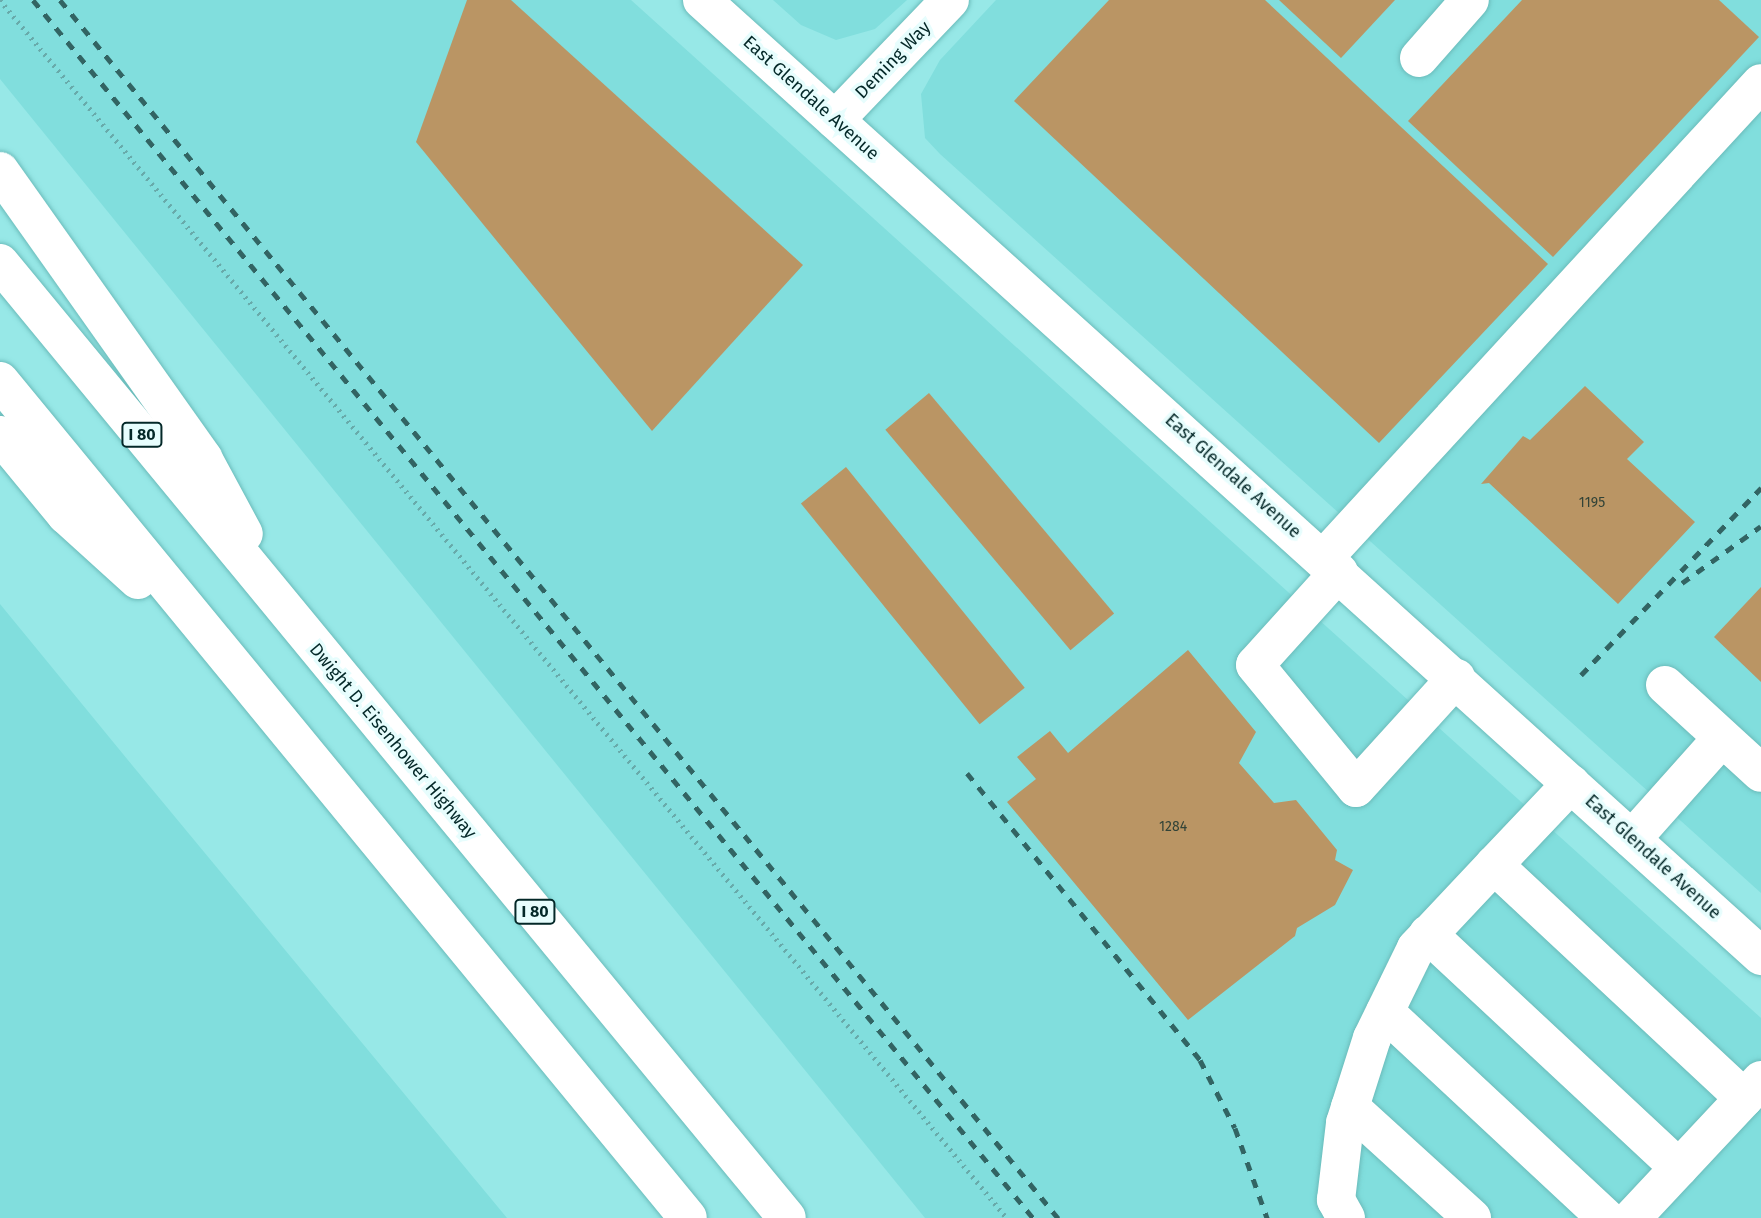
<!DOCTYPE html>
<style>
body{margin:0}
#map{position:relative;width:1761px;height:1218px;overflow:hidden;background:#97e8e7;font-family:"Fira Sans",sans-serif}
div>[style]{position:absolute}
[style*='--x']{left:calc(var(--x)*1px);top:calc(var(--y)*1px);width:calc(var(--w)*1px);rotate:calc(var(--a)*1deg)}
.built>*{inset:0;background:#81dedd}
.building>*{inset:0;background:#ba9564;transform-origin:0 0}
.path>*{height:4.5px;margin-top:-2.25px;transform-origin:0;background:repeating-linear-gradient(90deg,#68aaaa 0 2px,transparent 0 7px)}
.roads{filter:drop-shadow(0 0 2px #6abbba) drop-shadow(0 0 2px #6abbba)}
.minor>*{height:38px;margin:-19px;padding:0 19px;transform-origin:19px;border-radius:19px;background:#fff}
.highway>*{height:38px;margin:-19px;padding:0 19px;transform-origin:19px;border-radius:19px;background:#fff}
.rail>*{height:5px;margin-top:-2.5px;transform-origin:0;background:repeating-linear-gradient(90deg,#326463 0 9px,transparent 0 18px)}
span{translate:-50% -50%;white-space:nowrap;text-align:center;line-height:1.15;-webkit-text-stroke:7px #e7fdfd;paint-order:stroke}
.number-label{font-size:14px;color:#324337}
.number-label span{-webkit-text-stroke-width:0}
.shield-label span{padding:2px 5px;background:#e7fdfd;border:2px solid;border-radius:5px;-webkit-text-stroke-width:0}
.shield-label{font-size:16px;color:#042828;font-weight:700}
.street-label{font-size:18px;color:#042828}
</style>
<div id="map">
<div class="built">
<div style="clip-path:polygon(0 0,631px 0,1761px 1018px,1761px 1218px,925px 1218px,0 79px)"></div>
<div style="clip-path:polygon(773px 0,907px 0,875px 29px,836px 40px,801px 25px)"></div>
<div style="clip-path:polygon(996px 0,1761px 0,1761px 893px,940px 154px,925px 138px,921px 94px,940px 60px)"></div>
<div style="clip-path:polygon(0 604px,132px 765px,507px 1218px,0 1218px)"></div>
</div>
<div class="building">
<div style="clip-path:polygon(467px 0,511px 0,803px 265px,652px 431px,416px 142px)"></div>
<div style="clip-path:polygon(1109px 0,1265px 0,1548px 264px,1379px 443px,1014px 101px)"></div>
<div style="clip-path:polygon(1279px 0,1395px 0,1341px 58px)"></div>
<div style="clip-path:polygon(1522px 0,1719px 0,1759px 37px,1553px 257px,1408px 121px)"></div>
<div style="clip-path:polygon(1585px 386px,1644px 442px,1627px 459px,1695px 522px,1618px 604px,1489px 483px,1481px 484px,1523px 436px,1530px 440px)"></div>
<div style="left:929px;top:393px;width:288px;height:57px;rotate:50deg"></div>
<div style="left:846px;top:467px;width:284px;height:58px;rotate:51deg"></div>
<div style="clip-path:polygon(1761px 587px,1761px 682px,1714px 637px)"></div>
<div style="clip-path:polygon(1188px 650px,1256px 732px,1239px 763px,1274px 803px,1296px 800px,1337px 850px,1335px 860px,1353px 870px,1335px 905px,1297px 928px,1295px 936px,1188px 1020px,1007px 802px,1036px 779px,1017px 757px,1050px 731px,1068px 753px)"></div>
</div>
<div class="path">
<div style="--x:0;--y:0;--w:1580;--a:50.42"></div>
</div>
<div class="roads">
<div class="minor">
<div style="--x:702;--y:0;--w:1427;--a:42.07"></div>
<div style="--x:1419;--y:58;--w:77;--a:-48.7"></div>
<div style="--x:835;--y:120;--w:166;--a:-46.2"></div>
<div style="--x:1324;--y:558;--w:645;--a:-47.39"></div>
<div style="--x:1339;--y:572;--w:125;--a:132.1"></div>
<div style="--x:1255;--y:665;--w:159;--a:50.6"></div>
<div style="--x:1356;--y:788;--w:149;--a:-47.7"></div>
<div style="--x:1665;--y:685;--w:130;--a:42.5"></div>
<div style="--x:1632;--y:839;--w:135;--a:-48.3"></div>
<div style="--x:1494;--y:865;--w:112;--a:-46.5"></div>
<div style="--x:1428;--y:934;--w:343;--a:43"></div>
<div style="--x:1385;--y:1012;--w:302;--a:43"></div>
<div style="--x:1350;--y:1107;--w:165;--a:42.3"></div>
<div style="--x:1346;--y:1218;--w:21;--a:-119"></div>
<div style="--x:1336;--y:1200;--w:78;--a:-83.3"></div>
<div style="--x:1345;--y:1123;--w:89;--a:-72.4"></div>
<div style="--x:1372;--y:1038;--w:100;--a:-63.9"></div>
<div style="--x:1416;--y:948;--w:114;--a:-46.8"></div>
<div style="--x:1494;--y:865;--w:342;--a:43"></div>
<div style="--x:1632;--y:1218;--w:189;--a:-46.9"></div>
</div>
<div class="highway">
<div style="--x:0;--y:171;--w:352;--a:54.7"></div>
<div style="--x:203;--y:458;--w:86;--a:61.7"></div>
<div style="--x:0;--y:263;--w:1237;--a:50.51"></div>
<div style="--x:0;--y:381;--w:1083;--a:50.58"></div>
<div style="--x:0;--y:435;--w:104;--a:50.5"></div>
<div style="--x:66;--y:515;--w:97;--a:42.1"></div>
</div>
</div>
<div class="rail">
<div style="--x:33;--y:0;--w:1576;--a:50.61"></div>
<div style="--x:60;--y:0;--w:1575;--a:50.67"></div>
<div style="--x:1682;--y:583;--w:97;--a:-35.8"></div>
<div style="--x:1581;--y:675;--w:260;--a:-46.1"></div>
<div style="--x:967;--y:773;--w:370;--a:50.9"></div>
<div style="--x:1200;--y:1060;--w:76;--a:62.8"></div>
<div style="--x:1235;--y:1128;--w:96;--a:70.4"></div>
</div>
<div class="number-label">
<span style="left:1592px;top:503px">1195</span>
<span style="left:1173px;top:827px">1284</span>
</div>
<div class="shield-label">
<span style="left:142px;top:435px">I 80</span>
<span style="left:535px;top:912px">I 80</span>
</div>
<div class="street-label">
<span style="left:893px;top:60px;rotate:-46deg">Deming Way</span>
<span style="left:811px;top:98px;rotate:42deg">East Glendale Avenue</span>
<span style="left:1233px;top:476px;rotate:42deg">East Glendale Avenue</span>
<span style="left:393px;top:741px;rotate:50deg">Dwight D. Eisenhower Highway</span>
<span style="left:1653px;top:857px;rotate:42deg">East Glendale Avenue</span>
</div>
</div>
